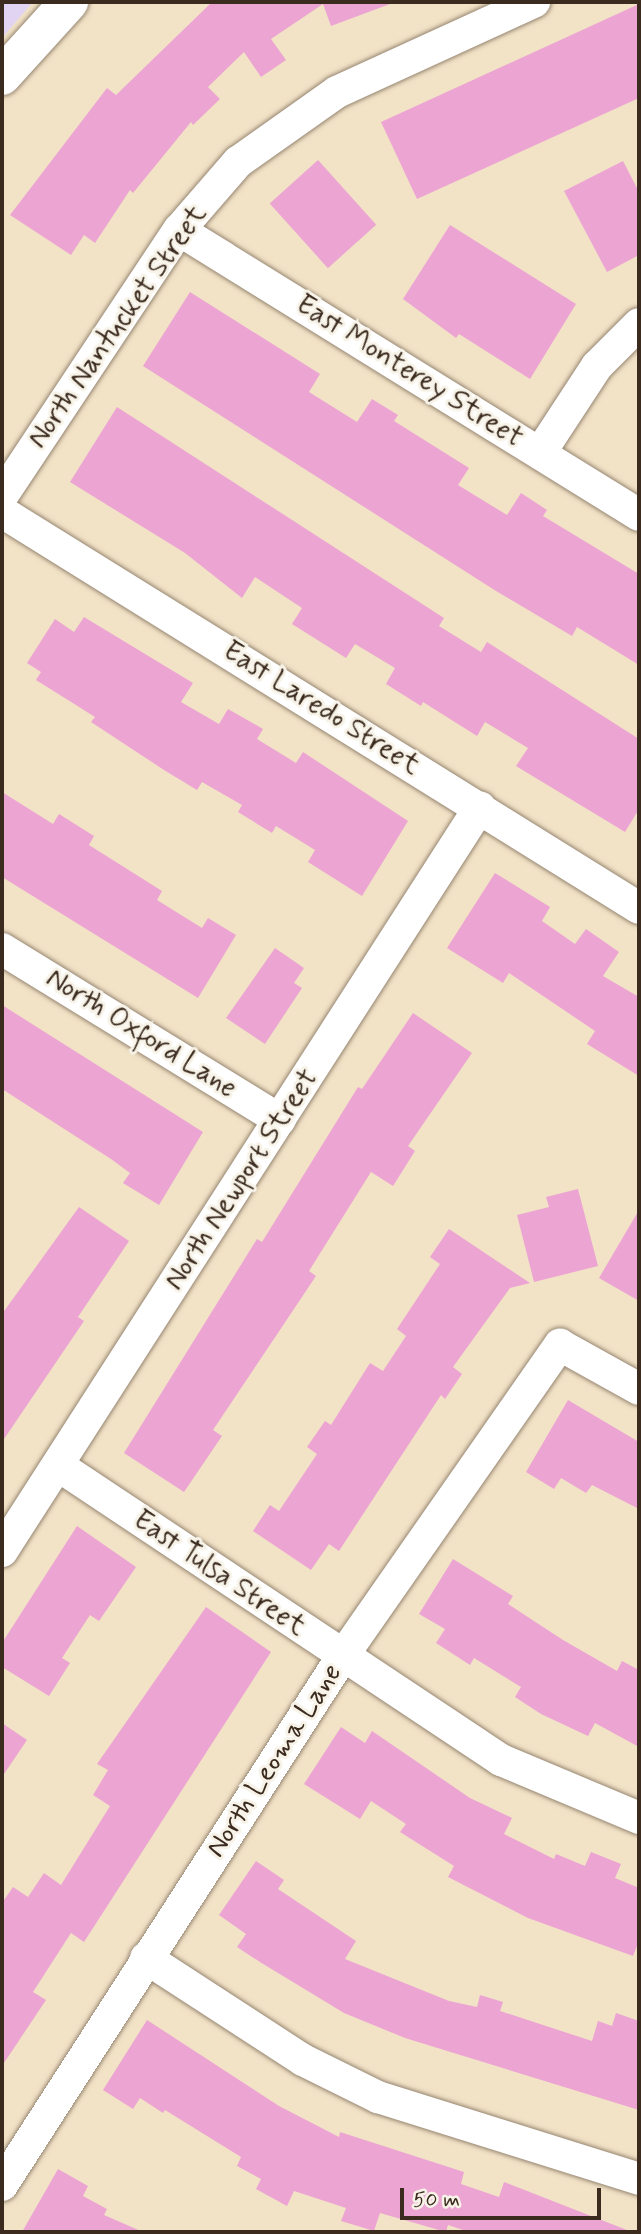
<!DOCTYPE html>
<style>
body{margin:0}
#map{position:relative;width:641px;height:2234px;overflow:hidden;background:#f2e2c6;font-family:Mynerve,sans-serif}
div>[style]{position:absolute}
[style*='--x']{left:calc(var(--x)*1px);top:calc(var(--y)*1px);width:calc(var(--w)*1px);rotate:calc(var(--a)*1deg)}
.built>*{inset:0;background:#e1d4f3}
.building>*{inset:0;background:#eca5d3;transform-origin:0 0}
.roads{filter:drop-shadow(0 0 2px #968672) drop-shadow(0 0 2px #968672)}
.street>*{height:32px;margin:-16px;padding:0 16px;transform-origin:16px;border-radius:16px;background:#fff}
.secondary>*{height:38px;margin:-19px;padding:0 19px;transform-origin:19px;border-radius:19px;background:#fff}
span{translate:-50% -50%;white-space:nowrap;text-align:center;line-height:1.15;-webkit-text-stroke:6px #f7f3e8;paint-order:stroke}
.street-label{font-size:28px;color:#3b2a1e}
.frame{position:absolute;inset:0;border:4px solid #3b2a1e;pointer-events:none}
.scale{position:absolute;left:400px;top:2188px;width:201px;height:32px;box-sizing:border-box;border:4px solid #3b2a1e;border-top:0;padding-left:9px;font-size:21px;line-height:24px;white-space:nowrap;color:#3b2a1e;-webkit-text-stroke:5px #f7f3e8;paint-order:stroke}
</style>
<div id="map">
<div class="built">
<div style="clip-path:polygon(2px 2px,33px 2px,2px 38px)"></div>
</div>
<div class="building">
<div style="clip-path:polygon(212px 2px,390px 4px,331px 26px,323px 4px,271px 39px,286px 60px,261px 77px,244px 52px,208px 87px,220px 99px,193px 125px,191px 122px,133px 193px,130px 190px,95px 243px,84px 235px,71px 255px,10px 215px,107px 88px,116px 95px)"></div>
<div style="clip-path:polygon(639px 4px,639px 98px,417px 199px,381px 122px)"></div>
<div style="left:318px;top:160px;width:87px;height:65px;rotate:48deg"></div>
<div style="clip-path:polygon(623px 161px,639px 192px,639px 255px,607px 272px,564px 191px)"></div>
<div style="clip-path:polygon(450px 225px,576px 304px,530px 379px,459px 334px,456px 338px,403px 299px)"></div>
<div style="clip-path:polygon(190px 292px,320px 374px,309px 392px,357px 422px,372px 399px,398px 415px,394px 421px,469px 468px,458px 485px,507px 515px,521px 493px,547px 510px,543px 516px,639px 574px,639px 665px,577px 627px,572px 636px,496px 591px,143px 366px)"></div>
<div style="clip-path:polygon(117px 407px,444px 618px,439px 626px,481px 652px,487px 642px,639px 739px,639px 809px,625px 832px,516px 766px,528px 748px,485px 722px,477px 736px,423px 702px,421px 706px,386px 684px,395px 668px,355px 644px,346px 658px,292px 624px,302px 608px,255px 577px,242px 598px,185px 553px,70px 482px)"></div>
<div style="clip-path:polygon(84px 617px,193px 683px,181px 702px,219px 724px,228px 709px,263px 729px,257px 739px,296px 763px,303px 752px,408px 821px,362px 896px,308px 862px,315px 850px,276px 826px,272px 833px,238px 812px,242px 805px,202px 782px,197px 790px,164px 770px,91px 722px,95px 717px,36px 680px,41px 672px,27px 663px,55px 619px,74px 632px)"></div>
<div style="clip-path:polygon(2px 792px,53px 824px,59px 814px,94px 836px,89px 845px,162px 891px,157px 900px,202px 928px,208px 918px,236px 935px,198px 998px,2px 877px)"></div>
<div style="clip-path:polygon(495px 873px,550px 907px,542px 921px,575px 944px,586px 929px,619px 952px,603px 976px,639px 997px,639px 1076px,587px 1044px,595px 1031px,509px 973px,503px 983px,447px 948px)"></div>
<div style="clip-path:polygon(275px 948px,304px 968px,294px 983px,302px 988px,265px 1044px,226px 1018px)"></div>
<div style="clip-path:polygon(2px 1005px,203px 1132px,159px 1205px,123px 1183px,130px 1173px,111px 1159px,2px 1089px)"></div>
<div style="clip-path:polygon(413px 1013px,472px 1053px,408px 1146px,415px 1151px,393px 1186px,371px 1172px,309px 1271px,316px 1276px,213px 1430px,222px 1436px,184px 1492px,124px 1453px,257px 1239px,262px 1242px,358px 1087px,362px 1089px)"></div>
<div style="clip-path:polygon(578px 1189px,598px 1266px,534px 1282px,517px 1215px,549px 1207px,546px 1197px)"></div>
<div style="clip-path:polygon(79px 1207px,129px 1241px,78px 1317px,84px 1321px,2px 1442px,2px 1314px)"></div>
<div style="clip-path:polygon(639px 1210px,639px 1301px,599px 1278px)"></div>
<div style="clip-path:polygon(449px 1229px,530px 1283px,510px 1288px,453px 1367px,462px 1374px,445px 1399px,441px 1395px,339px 1551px,329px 1544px,311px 1570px,253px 1531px,270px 1505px,279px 1511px,317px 1454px,307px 1447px,325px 1421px,331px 1425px,370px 1363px,383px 1371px,406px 1336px,397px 1329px,440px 1264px,430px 1257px)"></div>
<div style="clip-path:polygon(568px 1400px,639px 1442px,639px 1509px,592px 1485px,586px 1493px,561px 1478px,554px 1489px,526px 1472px)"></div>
<div style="clip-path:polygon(77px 1526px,136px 1567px,99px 1621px,90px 1615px,62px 1658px,70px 1663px,49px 1696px,2px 1667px,2px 1643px)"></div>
<div style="clip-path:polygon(453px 1559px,513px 1596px,508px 1604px,563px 1640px,617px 1671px,622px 1661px,639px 1670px,639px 1747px,595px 1723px,588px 1736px,541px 1714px,515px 1697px,521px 1687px,474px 1658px,470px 1665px,436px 1643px,445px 1629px,419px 1614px)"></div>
<div style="clip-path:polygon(206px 1607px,271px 1652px,84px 1942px,71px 1933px,33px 1992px,46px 2000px,2px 2066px,2px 1903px,13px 1887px,28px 1897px,44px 1873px,61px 1885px,110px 1806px,93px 1795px,108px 1770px,97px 1764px)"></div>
<div style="clip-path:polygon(2px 1723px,27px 1740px,2px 1777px)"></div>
<div style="clip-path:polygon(341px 1727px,365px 1743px,372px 1731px,470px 1798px,512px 1818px,504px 1834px,554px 1859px,556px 1854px,585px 1866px,591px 1852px,621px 1864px,615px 1878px,639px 1888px,639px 1941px,633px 1956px,528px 1918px,448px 1877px,454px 1866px,400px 1832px,406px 1824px,371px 1801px,360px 1819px,304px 1784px)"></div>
<div style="clip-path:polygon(256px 1861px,284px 1880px,278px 1889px,356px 1941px,345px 1959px,449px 2001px,477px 2007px,480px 1995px,503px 2002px,500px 2011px,592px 2041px,598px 2021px,612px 2026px,616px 2013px,639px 2021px,639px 2110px,405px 2038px,344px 2013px,260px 1962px,237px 1947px,246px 1934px,219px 1915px)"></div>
<div style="clip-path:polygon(147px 2020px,279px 2106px,339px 2137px,340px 2132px,464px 2172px,461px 2184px,499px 2197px,504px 2182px,632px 2232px,469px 2232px,448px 2225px,446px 2232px,380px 2213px,374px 2231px,341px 2221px,346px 2208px,294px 2191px,287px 2206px,256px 2189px,261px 2179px,237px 2166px,241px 2157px,165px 2110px,163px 2113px,140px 2098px,133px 2109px,103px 2090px)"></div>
<div style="clip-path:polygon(58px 2169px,88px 2186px,83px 2196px,107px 2209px,104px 2215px,143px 2232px,22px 2232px)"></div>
</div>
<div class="roads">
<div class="street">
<div style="--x:179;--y:230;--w:541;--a:31.78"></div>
<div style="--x:540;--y:453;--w:104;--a:-56.8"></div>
<div style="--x:597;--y:366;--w:59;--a:-45"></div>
<div style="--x:2;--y:496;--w:320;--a:-56.4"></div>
<div style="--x:179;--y:230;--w:90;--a:-49.1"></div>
<div style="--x:238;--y:162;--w:121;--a:-35.3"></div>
<div style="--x:337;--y:92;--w:217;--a:-24.6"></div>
<div style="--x:2;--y:512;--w:750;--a:31.87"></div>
<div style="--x:2;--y:949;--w:326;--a:31.6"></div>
<div style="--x:59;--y:1466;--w:531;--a:33.63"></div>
<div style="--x:501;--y:1760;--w:150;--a:22.8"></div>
<div style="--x:2;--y:1551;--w:884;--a:-57.28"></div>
<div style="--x:146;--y:1958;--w:187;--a:33"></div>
<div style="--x:303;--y:2060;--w:84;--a:26.3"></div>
<div style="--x:378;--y:2097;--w:274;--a:17.4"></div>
<div style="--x:2;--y:2185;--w:628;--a:-57.22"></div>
<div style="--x:342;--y:1657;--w:381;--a:-55.1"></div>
<div style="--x:560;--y:1345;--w:90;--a:29.1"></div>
</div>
<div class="secondary">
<div style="--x:2;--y:76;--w:100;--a:-47.8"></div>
</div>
</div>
<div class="street-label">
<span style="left:118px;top:327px;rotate:-55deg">North Nantucket Street</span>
<span style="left:409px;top:372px;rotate:32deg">East Monterey Street</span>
<span style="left:321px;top:709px;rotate:32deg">East Laredo Street</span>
<span style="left:141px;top:1034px;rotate:32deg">North Oxford Lane</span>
<span style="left:242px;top:1180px;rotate:-57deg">North Newport Street</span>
<span style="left:219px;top:1574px;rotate:34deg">East Tulsa Street</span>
<span style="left:275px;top:1761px;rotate:-57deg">North Leoma Lane</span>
</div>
<div class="frame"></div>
<div class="scale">50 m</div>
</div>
